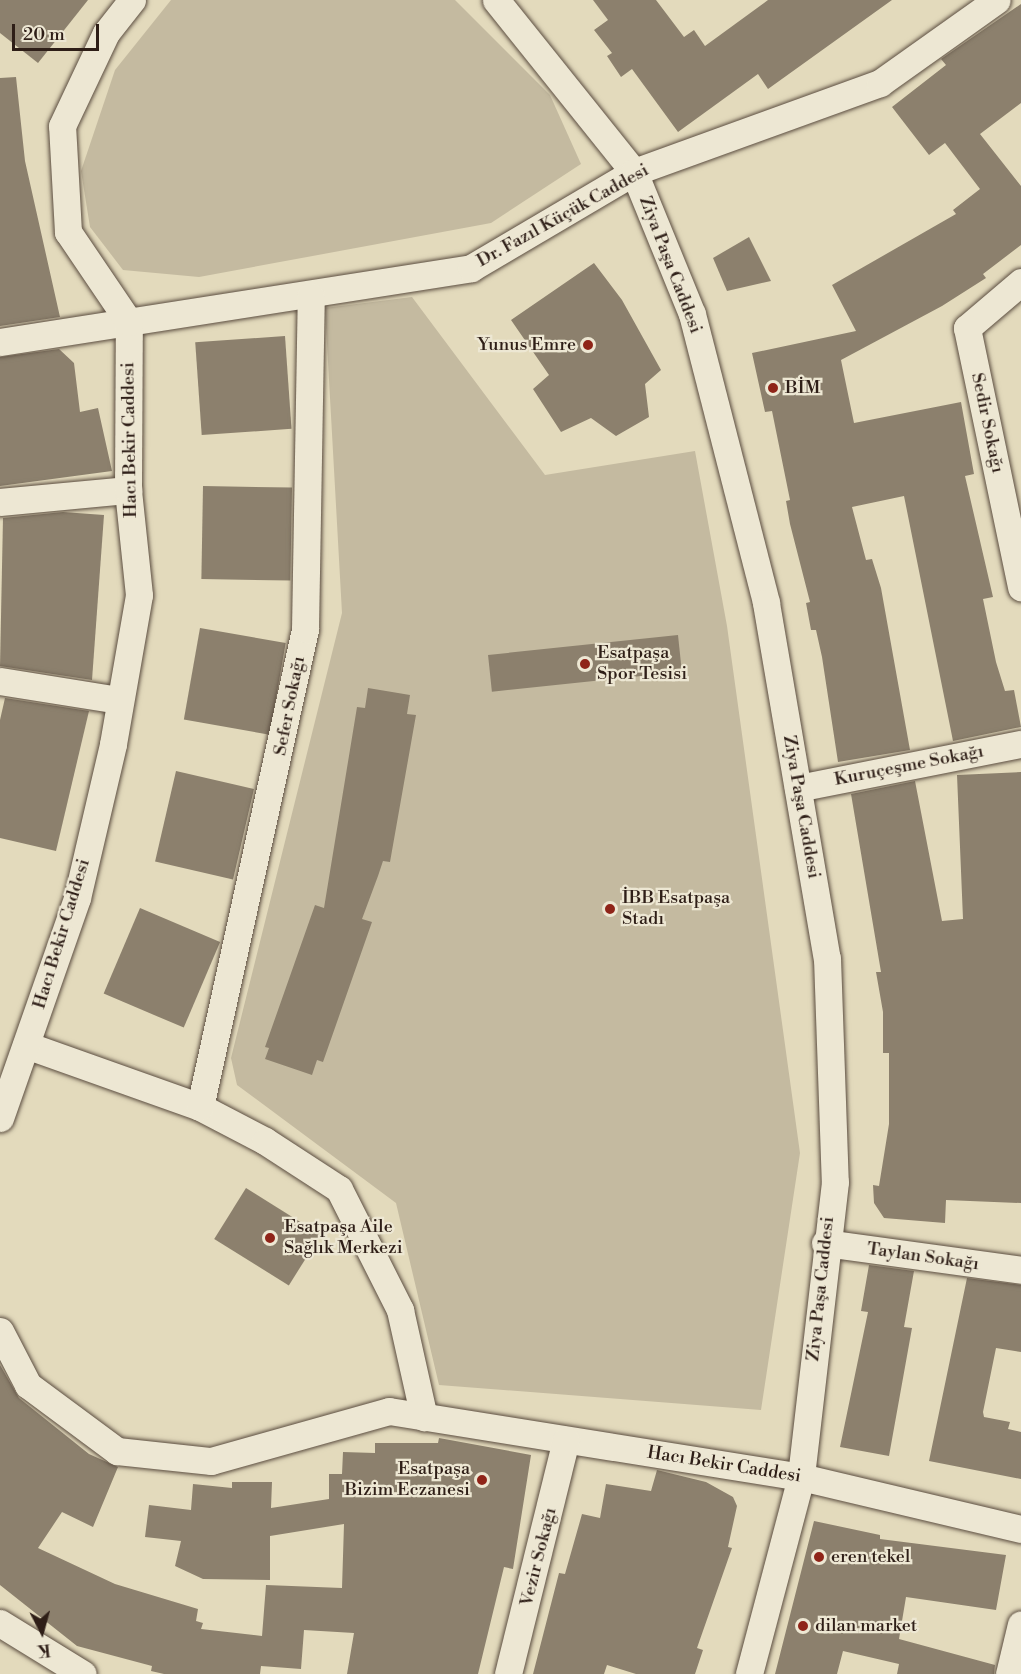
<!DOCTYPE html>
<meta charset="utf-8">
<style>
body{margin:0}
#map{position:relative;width:1021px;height:1674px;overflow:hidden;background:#e3dabc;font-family:"Libre Bodoni",serif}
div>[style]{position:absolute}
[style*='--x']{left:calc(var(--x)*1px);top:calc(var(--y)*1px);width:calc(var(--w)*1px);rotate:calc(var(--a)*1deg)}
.green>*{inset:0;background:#c4baa0}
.building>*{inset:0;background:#8c806d;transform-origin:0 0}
.roads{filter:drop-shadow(0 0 2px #5b4d40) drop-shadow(0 0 2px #5b4d40)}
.street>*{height:27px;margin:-13.5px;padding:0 13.5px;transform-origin:13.5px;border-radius:13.5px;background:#ede7d3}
.dots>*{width:16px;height:16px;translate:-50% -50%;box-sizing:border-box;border:3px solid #ede7d3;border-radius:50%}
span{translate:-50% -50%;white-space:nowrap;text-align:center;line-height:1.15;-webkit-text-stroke:4.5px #ede7d3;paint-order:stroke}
.street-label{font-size:18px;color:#2e1e17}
.poi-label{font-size:18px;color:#2e1e17}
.right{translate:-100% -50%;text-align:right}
.left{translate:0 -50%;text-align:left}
.north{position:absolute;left:12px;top:1602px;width:60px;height:60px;-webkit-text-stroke:4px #ede7d3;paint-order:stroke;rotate:174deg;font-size:16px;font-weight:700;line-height:24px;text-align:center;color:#2e1e17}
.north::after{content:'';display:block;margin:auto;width:21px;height:27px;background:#2e1e17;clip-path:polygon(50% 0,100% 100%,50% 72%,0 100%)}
.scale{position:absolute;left:12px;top:24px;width:87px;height:27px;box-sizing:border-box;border:3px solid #2e1e17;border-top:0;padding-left:8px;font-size:18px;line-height:21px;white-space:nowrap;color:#2e1e17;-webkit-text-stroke:4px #ede7d3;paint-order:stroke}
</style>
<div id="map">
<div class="green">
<div style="clip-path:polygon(171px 0,455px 0,550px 95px,581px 164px,491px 223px,199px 277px,123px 270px,90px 227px,81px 171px,115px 70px)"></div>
<div style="clip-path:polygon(412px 297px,545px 475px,695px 451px,727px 626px,800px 1153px,761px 1410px,439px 1385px,396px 1203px,237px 1085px,231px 1058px,342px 613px,325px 308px)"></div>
</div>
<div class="building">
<div style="clip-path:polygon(0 0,88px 0,38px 63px,0 33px)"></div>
<div style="clip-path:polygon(593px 0,656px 0,684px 37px,694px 30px,705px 46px,768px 0,892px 0,768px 89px,758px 74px,678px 132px,632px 69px,621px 77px,607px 56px,612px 53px,594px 30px,608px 20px)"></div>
<div style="clip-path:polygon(1021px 4px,1021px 103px,980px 134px,1021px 186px,1021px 245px,983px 274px,986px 278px,942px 306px,841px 360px,854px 423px,961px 402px,974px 474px,965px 476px,993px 597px,983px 599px,996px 662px,1005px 691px,1014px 690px,1021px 727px,953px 741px,904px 496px,852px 507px,866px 560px,872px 559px,881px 588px,910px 750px,838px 762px,822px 657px,816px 630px,811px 630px,806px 603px,810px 602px,790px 524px,786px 501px,790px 500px,772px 411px,765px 412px,752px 353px,856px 331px,832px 285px,956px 214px,953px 210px,980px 189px,945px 143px,929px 155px,892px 107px,946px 65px,941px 59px)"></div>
<div style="clip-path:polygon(16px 77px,25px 161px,60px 317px,0 326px,0 78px)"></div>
<div style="clip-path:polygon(749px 237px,771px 281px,727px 291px,713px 258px)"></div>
<div style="clip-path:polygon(594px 263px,622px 300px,661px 370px,645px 384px,649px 417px,616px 436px,591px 418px,561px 432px,533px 389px,549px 375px,511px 320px)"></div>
<div style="left:285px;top:336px;width:93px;height:90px;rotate:86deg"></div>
<div style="clip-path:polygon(59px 349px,74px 363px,80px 412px,98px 408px,112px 471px,0 486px,0 357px)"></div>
<div style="left:203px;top:486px;width:89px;height:93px;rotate:1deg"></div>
<div style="clip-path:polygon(63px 512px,104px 515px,92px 680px,0 666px,3px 518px)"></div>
<div style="left:200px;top:628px;width:87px;height:93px;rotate:10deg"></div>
<div style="left:678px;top:635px;width:37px;height:191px;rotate:84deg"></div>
<div style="clip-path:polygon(368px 688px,410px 695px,407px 714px,416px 715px,390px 862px,383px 861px,378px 876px,362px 919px,372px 922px,323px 1062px,317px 1060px,312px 1075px,265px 1059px,269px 1048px,265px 1047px,315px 905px,324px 908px,357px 707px,365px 708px)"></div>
<div style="clip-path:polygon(5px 698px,89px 711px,56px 851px,0 838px,0 720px)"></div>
<div style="left:176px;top:771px;width:80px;height:93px;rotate:13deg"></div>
<div style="clip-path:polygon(1021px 772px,1021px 1203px,946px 1200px,945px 1223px,884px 1218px,874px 1203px,873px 1185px,879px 1186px,889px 1124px,889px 1053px,883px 1053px,883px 1012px,876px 972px,881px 972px,851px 794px,915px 781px,942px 921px,963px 919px,957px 775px)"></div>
<div style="left:140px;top:908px;width:87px;height:93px;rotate:23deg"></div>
<div style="left:246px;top:1188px;width:88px;height:60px;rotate:32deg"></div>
<div style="clip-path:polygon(869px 1265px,914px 1271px,904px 1327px,912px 1328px,889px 1456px,840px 1447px,868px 1312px,861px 1311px)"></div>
<div style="clip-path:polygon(967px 1278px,1021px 1285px,1021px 1352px,996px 1348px,983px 1412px,984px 1417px,1010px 1422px,1008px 1429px,1021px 1432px,1021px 1479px,929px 1461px)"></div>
<div style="clip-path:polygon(0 1365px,19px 1398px,89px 1454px,118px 1467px,93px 1527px,62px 1512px,38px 1548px,115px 1584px,198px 1609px,196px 1621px,203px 1623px,201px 1629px,262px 1636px,266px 1585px,342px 1588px,344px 1524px,270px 1536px,270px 1580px,203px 1579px,175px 1566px,181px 1541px,145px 1537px,149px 1505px,191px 1510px,193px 1484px,232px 1488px,232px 1482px,272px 1482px,271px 1508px,329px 1499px,329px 1474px,342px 1474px,343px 1452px,375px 1453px,375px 1443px,438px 1443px,439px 1438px,531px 1455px,513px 1569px,504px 1567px,478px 1674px,347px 1674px,354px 1633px,304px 1630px,301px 1669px,261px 1666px,260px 1674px,164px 1674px,151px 1671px,152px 1666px,77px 1646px,0 1585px)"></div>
<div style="clip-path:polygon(657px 1470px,706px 1482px,733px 1497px,737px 1506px,728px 1547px,732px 1548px,697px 1648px,703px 1650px,695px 1674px,636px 1674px,607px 1665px,604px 1674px,533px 1674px,559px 1573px,565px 1574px,582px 1514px,600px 1518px,606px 1484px,651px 1491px)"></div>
<div style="clip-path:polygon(814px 1521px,880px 1535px,880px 1539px,1006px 1555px,996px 1610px,906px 1597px,899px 1639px,995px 1665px,994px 1674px,897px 1674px,899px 1664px,843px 1651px,837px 1674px,775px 1674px)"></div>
</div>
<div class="roads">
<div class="street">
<div style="--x:496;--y:0;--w:221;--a:51.3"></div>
<div style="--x:634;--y:172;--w:153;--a:67.8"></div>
<div style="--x:692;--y:314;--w:298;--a:75.6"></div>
<div style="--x:766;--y:603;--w:360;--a:80.3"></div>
<div style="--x:827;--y:958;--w:224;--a:88"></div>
<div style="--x:835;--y:1182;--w:297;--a:96.6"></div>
<div style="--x:801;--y:1477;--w:204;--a:104.8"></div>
<div style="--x:1021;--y:282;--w:71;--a:139.6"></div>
<div style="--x:967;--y:328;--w:265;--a:78.2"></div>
<div style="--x:0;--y:342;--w:477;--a:-8.9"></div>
<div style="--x:471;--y:268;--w:189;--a:-30.5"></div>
<div style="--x:634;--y:172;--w:262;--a:-19.9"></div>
<div style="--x:880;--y:83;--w:143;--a:-35.4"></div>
<div style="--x:0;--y:502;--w:129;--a:-5.4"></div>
<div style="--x:0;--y:681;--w:121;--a:9.1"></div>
<div style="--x:798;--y:788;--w:227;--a:-11.2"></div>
<div style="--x:26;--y:1045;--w:185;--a:19.6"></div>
<div style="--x:200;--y:1107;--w:73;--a:27.6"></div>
<div style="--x:265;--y:1141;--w:88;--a:33"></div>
<div style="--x:339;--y:1189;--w:136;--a:63.2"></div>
<div style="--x:400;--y:1310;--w:110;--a:77.4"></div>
<div style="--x:200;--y:1107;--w:489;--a:-77.6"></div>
<div style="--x:305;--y:629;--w:333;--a:-89"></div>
<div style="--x:0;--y:1118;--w:233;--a:-70.7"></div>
<div style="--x:77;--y:898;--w:158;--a:-76.8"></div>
<div style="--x:113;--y:744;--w:151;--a:-80.1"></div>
<div style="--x:139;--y:595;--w:106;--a:-96"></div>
<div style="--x:128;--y:490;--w:168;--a:-89.7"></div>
<div style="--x:129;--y:322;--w:109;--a:-124.1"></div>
<div style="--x:68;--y:232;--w:106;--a:-93.2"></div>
<div style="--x:62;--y:126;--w:103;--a:-64.7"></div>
<div style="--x:106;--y:33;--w:42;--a:-51.8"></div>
<div style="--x:825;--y:1243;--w:198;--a:7.8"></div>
<div style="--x:0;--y:1331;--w:61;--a:62.6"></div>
<div style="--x:28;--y:1385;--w:111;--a:36.6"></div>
<div style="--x:117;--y:1451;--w:95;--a:6.1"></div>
<div style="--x:211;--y:1461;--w:185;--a:-15.7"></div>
<div style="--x:389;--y:1411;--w:417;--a:9.1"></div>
<div style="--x:801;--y:1477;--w:226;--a:13.3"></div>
<div style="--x:0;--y:1623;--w:97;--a:31.6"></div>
<div style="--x:508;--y:1674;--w:241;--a:-76.1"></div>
<div style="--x:1009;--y:1674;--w:51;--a:-76.5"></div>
</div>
</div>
<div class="dots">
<div style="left:588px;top:345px;background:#8f2418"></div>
<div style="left:773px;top:388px;background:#8f2418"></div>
<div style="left:585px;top:664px;background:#8f2418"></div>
<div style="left:610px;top:909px;background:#8f2418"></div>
<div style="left:270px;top:1238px;background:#8f2418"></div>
<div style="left:482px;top:1480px;background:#8f2418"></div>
<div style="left:819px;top:1557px;background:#8f2418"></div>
<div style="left:803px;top:1626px;background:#8f2418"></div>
</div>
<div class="street-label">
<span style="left:563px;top:216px;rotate:-29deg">Dr. Fazıl Küçük Caddesi</span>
<span style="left:670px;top:265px;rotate:69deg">Ziya Paşa Caddesi</span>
<span style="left:987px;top:423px;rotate:78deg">Sedir Sokağı</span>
<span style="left:130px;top:440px;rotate:-91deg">Hacı Bekir Caddesi</span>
<span style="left:290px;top:706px;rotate:-79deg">Sefer Sokağı</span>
<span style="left:909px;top:766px;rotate:-11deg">Kuruçeşme Sokağı</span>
<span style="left:801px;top:807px;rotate:80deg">Ziya Paşa Caddesi</span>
<span style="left:62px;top:934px;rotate:-73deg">Hacı Bekir Caddesi</span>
<span style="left:923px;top:1257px;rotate:8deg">Taylan Sokağı</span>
<span style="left:821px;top:1289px;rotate:-84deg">Ziya Paşa Caddesi</span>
<span style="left:724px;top:1465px;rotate:9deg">Hacı Bekir Caddesi</span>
<span style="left:539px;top:1557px;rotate:-76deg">Vezir Sokağı</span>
</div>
<div class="poi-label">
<span class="right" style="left:576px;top:345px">Yunus Emre</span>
<span class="left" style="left:785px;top:388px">BİM</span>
<span class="left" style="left:597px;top:664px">Esatpaşa<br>Spor Tesisi</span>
<span class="left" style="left:622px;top:909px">İBB Esatpaşa<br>Stadı</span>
<span class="left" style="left:284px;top:1238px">Esatpaşa Aile<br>Sağlık Merkezi</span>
<span class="right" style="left:470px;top:1480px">Esatpaşa<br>Bizim Eczanesi</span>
<span class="left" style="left:831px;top:1557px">eren tekel</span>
<span class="left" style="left:815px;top:1626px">dilan market</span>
</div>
<div class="north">K</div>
<div class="scale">20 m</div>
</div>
